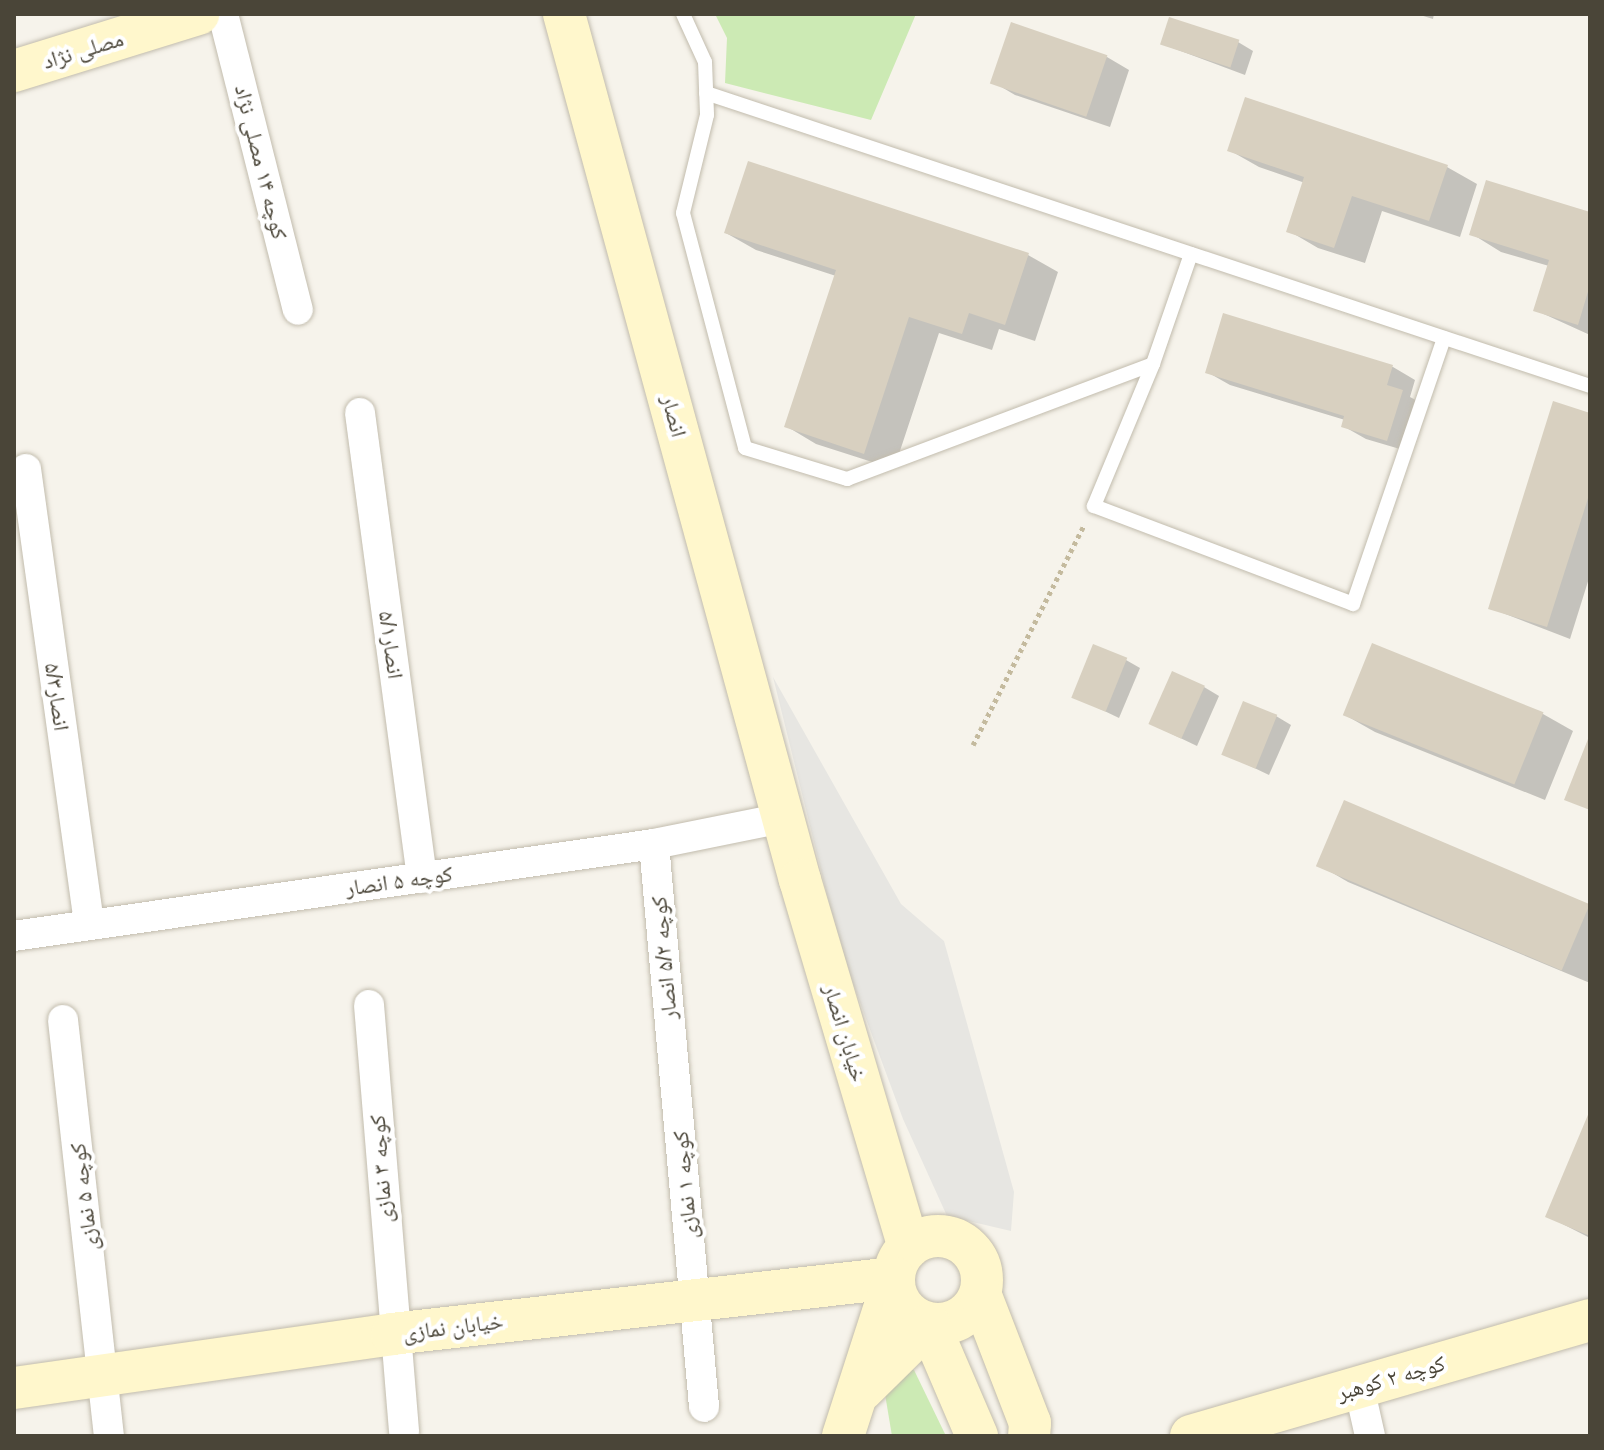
<!DOCTYPE html>
<meta charset="utf-8">
<style>
body{margin:0}
#map{position:relative;width:1604px;height:1450px;overflow:hidden;background:#f6f3eb;font-family:Arial,"Noto Naskh Arabic",sans-serif}
div>[style]{position:absolute}
[style*='--x']{left:calc(var(--x)*1px);top:calc(var(--y)*1px);width:calc(var(--w)*1px);rotate:calc(var(--a)*1deg)}
.green>*{inset:0;background:#cceab4}
.parking>*{inset:0;background:#e7e6e2}
.shadow>*{inset:0;background:#0003}
.building>*{inset:0;background:#d8d0c0;transform-origin:0 0}
.path>*{height:5px;margin-top:-2.5px;transform-origin:0;background:repeating-linear-gradient(90deg,#c4ba9e 0 4px,transparent 0 8px)}
.roads{filter:drop-shadow(0 0 2px #c2bcad) drop-shadow(0 0 2px #c2bcad)}
.lane>*{height:14px;margin:-7px;padding:0 7px;transform-origin:7px;border-radius:7px;background:#fff}
.street>*{height:30px;margin:-15px;padding:0 15px;transform-origin:15px;border-radius:15px;background:#fff}
.secondary>*{height:42px;margin:-21px;padding:0 21px;transform-origin:21px;border-radius:21px;background:#fff7cc}
.secondary>.ring{margin:-21px;padding:0;box-sizing:content-box;background:none;border:42px solid #fff7cc;border-radius:50%}
span{translate:-50% -50%;white-space:nowrap;text-align:center;line-height:1.15;-webkit-text-stroke:8px #fff;paint-order:stroke}
.street-label{font-size:22px;color:#4a4538}
.frame{position:absolute;inset:0;border:16px solid #4a4538;pointer-events:none}
</style>
<div id="map">
<div class="green">
<div style="clip-path:polygon(715px 14px,916px 14px,871px 120px,725px 83px,727px 38px)"></div>
<div style="clip-path:polygon(890px 1369px,914px 1370px,946px 1436px,892px 1436px,885px 1394px)"></div>
</div>
<div class="parking">
<div style="clip-path:polygon(773px 677px,901px 904px,944px 941px,1014px 1192px,1011px 1231px,947px 1216px,903px 1119px,841px 951px)"></div>
</div>
<div class="shadow">
<div style="clip-path:polygon(1417px 14px,1434px 14px,1433px 19px)"></div>
<div style="clip-path:polygon(1238px 42px,1253px 51px,1245px 75px,1162px 44px)"></div>
<div style="clip-path:polygon(1107px 57px,1129px 70px,1110px 127px,1015px 95px,993px 82px)"></div>
<div style="clip-path:polygon(1229px 150px,1447px 167px,1477px 184px,1460px 237px,1382px 211px,1365px 263px,1318px 248px,1289px 231px,1305px 183px,1259px 167px)"></div>
<div style="clip-path:polygon(1590px 214px,1590px 335px,1535px 310px,1549px 266px,1501px 252px,1472px 234px)"></div>
<div style="clip-path:polygon(726px 233px,1028px 255px,1058px 272px,1035px 341px,999px 329px,992px 350px,939px 333px,894px 469px,816px 444px,786px 426px,836px 276px,756px 250px)"></div>
<div style="clip-path:polygon(1225px 315px,1393px 367px,1415px 380px,1410px 397px,1425px 405px,1410px 452px,1366px 439px,1343px 426px,1345px 420px,1230px 385px,1207px 372px)"></div>
<div style="clip-path:polygon(1590px 415px,1590px 575px,1570px 639px,1490px 608px)"></div>
<div style="clip-path:polygon(1126px 660px,1140px 668px,1119px 718px,1073px 696px)"></div>
<div style="clip-path:polygon(1204px 687px,1219px 696px,1197px 746px,1151px 724px)"></div>
<div style="clip-path:polygon(1543px 714px,1573px 731px,1545px 800px,1375px 732px,1345px 715px)"></div>
<div style="clip-path:polygon(1276px 716px,1291px 725px,1269px 775px,1223px 753px)"></div>
<div style="clip-path:polygon(1319px 865px,1590px 906px,1590px 983px,1348px 882px)"></div>
<div style="clip-path:polygon(1590px 1115px,1590px 1238px,1547px 1216px)"></div>
</div>
<div class="building">
<div style="left:1169px;top:17px;width:74px;height:29px;rotate:18deg"></div>
<div style="left:1011px;top:22px;width:102px;height:65px;rotate:19deg"></div>
<div style="clip-path:polygon(1245px 97px,1448px 165px,1429px 221px,1352px 196px,1334px 248px,1286px 232px,1304px 177px,1227px 151px)"></div>
<div style="clip-path:polygon(748px 161px,1029px 253px,1005px 325px,969px 313px,962px 334px,909px 317px,864px 454px,784px 427px,836px 270px,724px 233px)"></div>
<div style="clip-path:polygon(1486px 180px,1590px 212px,1590px 285px,1578px 325px,1533px 311px,1549px 260px,1469px 235px)"></div>
<div style="clip-path:polygon(1223px 313px,1393px 365px,1387px 385px,1403px 390px,1387px 441px,1341px 427px,1344px 416px,1205px 373px)"></div>
<div style="clip-path:polygon(1553px 401px,1590px 413px,1590px 492px,1547px 627px,1488px 609px)"></div>
<div style="left:1372px;top:643px;width:185px;height:78px;rotate:22deg"></div>
<div style="left:1093px;top:644px;width:37px;height:58px;rotate:22deg"></div>
<div style="left:1172px;top:671px;width:36px;height:58px;rotate:24deg"></div>
<div style="left:1243px;top:701px;width:37px;height:58px;rotate:22deg"></div>
<div style="clip-path:polygon(1590px 734px,1590px 810px,1564px 800px)"></div>
<div style="left:1344px;top:800px;width:267px;height:72px;rotate:23deg"></div>
<div style="clip-path:polygon(1590px 1110px,1590px 1236px,1545px 1217px)"></div>
</div>
<div class="path">
<div style="--x:973;--y:745;--w:246;--a:-63.2"></div>
</div>
<div class="roads">
<div class="lane">
<div style="--x:683;--y:14;--w:53;--a:65.4"></div>
<div style="--x:705;--y:62;--w:53;--a:87.8"></div>
<div style="--x:707;--y:115;--w:101;--a:103.8"></div>
<div style="--x:683;--y:213;--w:243;--a:75.2"></div>
<div style="--x:745;--y:448;--w:107;--a:16.9"></div>
<div style="--x:847;--y:479;--w:327;--a:-20.6"></div>
<div style="--x:706;--y:93;--w:931;--a:18.34"></div>
<div style="--x:1191;--y:254;--w:116;--a:109.1"></div>
<div style="--x:1153;--y:364;--w:154;--a:112.6"></div>
<div style="--x:1094;--y:506;--w:277;--a:20.7"></div>
<div style="--x:1353;--y:604;--w:281;--a:-71.1"></div>
</div>
<div class="street">
<div style="--x:223;--y:14;--w:305;--a:75.8"></div>
<div style="--x:360;--y:413;--w:469;--a:82.4"></div>
<div style="--x:26;--y:469;--w:459;--a:82.1"></div>
<div style="--x:654;--y:844;--w:565;--a:84.92"></div>
<div style="--x:14;--y:936;--w:647;--a:-8.18"></div>
<div style="--x:654;--y:844;--w:132;--a:-11.4"></div>
<div style="--x:369;--y:1005;--w:428;--a:85.3"></div>
<div style="--x:63;--y:1020;--w:419;--a:83.7"></div>
<div style="--x:1359;--y:1387;--w:50;--a:77.3"></div>
</div>
<div class="secondary">
<div style="--x:564;--y:14;--w:898;--a:74.76"></div>
<div style="--x:800;--y:880;--w:383;--a:73.5"></div>
<div style="--x:14;--y:71;--w:193;--a:-17.2"></div>
<div class="ring" style="left:894px;top:1236px;width:46px;height:46px"></div>
<div style="--x:981;--y:1296;--w:136;--a:68.9"></div>
<div style="--x:1030;--y:1423;--w:13;--a:94"></div>
<div style="--x:14;--y:1388;--w:382;--a:-8.1"></div>
<div style="--x:392;--y:1334;--w:505;--a:-6.37"></div>
<div style="--x:894;--y:1278;--w:166;--a:107.9"></div>
<div style="--x:862;--y:1390;--w:94;--a:-44.6"></div>
<div style="--x:929;--y:1324;--w:122;--a:66.8"></div>
<div style="--x:1191;--y:1436;--w:416;--a:-16.2"></div>
</div>
</div>
<div class="street-label">
<span style="left:83px;top:50px;rotate:-17deg">مصلی نژاد</span>
<span style="left:261px;top:162px;rotate:76deg">کوچه ۱۴ مصلی نژاد</span>
<span style="left:674px;top:416px;rotate:75deg">انصار</span>
<span style="left:391px;top:645px;rotate:82deg">انصار۵/۱</span>
<span style="left:57px;top:697px;rotate:82deg">انصار۵/۳</span>
<span style="left:399px;top:881px;rotate:-8deg">کوچه ۵ انصار</span>
<span style="left:664px;top:958px;rotate:-95deg">کوچه ۵/۲ انصار</span>
<span style="left:845px;top:1033px;rotate:73deg">خیابان انصار</span>
<span style="left:381px;top:1169px;rotate:-94deg">کوچه ۳ نمازی</span>
<span style="left:685px;top:1185px;rotate:-95deg">کوچه ۱ نمازی</span>
<span style="left:84px;top:1197px;rotate:-97deg">کوچه ۵ نمازی</span>
<span style="left:453px;top:1327px;rotate:-7deg">خیابان نمازی</span>
<span style="left:1391px;top:1378px;rotate:-16deg">کوچه ۲ کوهبر</span>
</div>
<div class="frame"></div>
</div>
